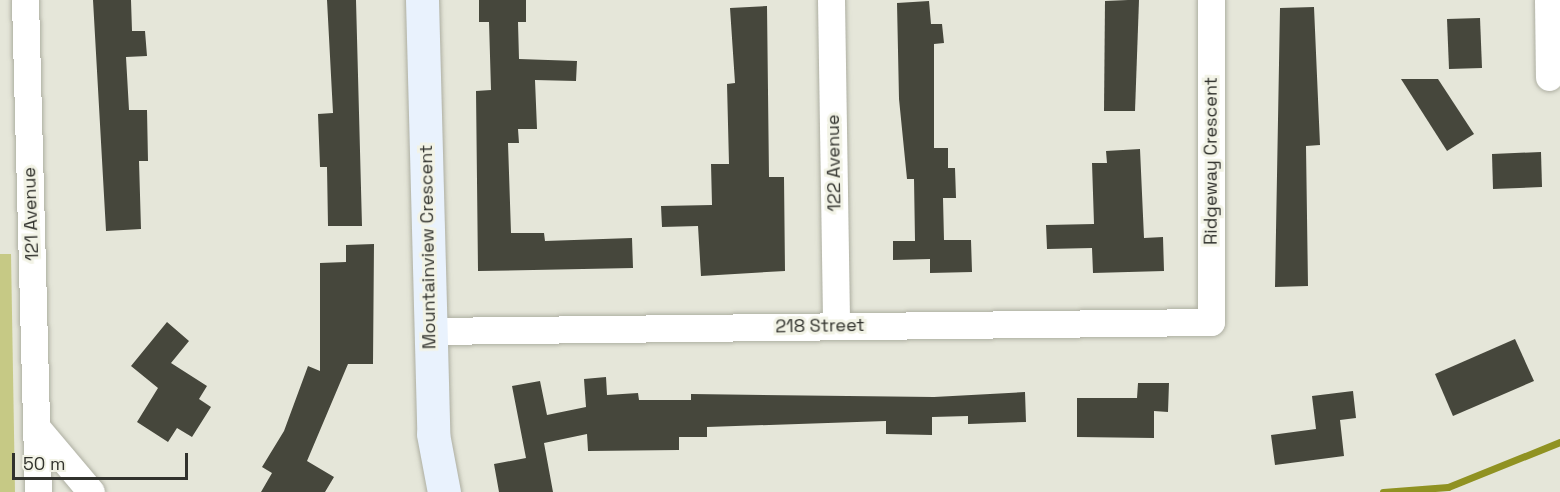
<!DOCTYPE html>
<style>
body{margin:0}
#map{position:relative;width:1560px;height:492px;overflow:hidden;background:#e5e6d9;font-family:"Space Grotesk",sans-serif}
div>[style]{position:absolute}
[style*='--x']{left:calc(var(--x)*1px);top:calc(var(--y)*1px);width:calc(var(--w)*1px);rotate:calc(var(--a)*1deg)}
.green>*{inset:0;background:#c6c985}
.stream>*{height:7px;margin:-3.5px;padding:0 3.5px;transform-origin:3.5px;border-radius:3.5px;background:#909222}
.building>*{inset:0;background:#46473c}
.roads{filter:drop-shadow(0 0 2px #adaea1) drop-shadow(0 0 2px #adaea1)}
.street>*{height:27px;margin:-13.5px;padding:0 13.5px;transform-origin:13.5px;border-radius:13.5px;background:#fff}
.secondary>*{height:33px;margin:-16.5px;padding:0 16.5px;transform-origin:16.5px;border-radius:16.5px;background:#e9f2fd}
span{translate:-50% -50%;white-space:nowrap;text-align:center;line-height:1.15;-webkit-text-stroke:6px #f2f3e6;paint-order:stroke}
.street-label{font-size:18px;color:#31322d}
.scale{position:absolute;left:12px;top:453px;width:176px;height:27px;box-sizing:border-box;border:3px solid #31322d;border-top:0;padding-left:8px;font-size:18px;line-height:21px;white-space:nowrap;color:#31322d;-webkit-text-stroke:4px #f2f3e6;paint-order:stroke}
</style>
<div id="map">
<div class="green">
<i style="clip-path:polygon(0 254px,11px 254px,15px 492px,0 492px)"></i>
</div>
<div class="stream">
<i style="--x:1383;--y:492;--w:65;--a:-4.4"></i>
<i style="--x:1448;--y:487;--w:121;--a:-21.9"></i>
</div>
<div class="building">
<i style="clip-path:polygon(93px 0,131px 0,132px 31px,145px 31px,147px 56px,126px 57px,129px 110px,147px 110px,148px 161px,139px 161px,141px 229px,106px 231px)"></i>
<i style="clip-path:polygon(327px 0,356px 0,362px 226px,328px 226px,327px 167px,320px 167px,318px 114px,333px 113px)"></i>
<i style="clip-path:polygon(479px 0,526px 0,526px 22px,518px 22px,519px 59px,577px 61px,576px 81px,535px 80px,537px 129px,518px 129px,519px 143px,508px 143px,511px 233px,544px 233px,545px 241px,632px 238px,633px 268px,478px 271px,476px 91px,491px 90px,489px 22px,479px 22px)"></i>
<i style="clip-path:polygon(1128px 0,1139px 0,1135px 111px,1104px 111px,1105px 1px)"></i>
<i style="clip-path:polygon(929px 1px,931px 24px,942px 24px,944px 43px,934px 44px,934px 148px,948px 148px,948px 168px,955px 168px,956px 198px,943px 198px,944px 240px,971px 240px,972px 272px,930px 273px,930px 259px,893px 260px,893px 241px,915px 241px,914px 179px,907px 179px,899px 99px,897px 3px)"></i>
<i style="clip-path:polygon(767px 6px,769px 177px,784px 177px,785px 271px,701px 276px,698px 226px,662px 227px,661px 206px,712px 205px,711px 164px,729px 164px,727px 84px,735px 83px,730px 8px)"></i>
<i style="clip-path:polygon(1314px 7px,1320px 145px,1306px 146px,1308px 286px,1275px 287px,1280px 8px)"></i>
<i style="clip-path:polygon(1480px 18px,1482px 68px,1449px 69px,1447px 19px)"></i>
<i style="clip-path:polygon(1401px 79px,1438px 79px,1474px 134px,1447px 151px)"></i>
<i style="clip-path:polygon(1140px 149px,1144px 238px,1163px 237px,1164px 271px,1093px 273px,1092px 248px,1047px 249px,1046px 225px,1094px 224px,1092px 163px,1107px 163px,1106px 151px)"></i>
<i style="clip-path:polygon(1541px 152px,1542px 187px,1493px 189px,1492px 154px)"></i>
<i style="clip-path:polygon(374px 244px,373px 364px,348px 364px,307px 461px,334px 477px,325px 492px,261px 492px,272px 473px,262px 467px,284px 431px,308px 366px,320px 371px,320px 263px,346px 262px,346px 245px)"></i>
<i style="clip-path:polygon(167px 322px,189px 341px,171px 363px,207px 386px,199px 399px,211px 407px,192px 437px,177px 428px,168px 442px,137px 422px,158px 388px,131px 366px)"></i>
<i style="clip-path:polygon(1515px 339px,1534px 381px,1453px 416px,1435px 374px)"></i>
<i style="clip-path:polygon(606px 377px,607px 395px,638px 393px,639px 400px,691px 400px,691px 394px,934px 397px,1025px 392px,1026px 422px,968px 424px,968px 416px,932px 417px,932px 435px,886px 434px,886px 421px,707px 427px,707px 437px,679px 437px,679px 450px,588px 451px,587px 434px,544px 443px,553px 492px,499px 492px,494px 464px,526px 458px,512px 386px,540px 381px,547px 415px,586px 407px,584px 379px)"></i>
<i style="clip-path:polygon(1138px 383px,1169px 383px,1168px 412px,1154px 411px,1154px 438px,1077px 437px,1077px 398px,1137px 398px)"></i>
<i style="clip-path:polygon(1353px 391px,1356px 418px,1340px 420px,1344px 456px,1275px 465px,1271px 435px,1316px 429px,1312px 396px)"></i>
</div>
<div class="roads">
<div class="street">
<i style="--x:25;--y:0;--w:492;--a:88.5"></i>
<i style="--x:831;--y:0;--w:325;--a:89.1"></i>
<i style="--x:1548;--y:0;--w:77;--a:89.3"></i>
<i style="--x:429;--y:331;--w:782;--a:-0.66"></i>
<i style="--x:1211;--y:322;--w:322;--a:-90"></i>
<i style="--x:38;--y:429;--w:82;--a:49.9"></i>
</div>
<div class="secondary">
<i style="--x:422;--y:0;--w:434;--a:88.5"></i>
<i style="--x:433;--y:434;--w:59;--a:79.3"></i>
</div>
</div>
<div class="street-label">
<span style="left:1211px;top:161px;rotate:-90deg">Ridgeway Crescent</span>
<span style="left:834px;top:163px;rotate:-91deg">122 Avenue</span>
<span style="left:31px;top:214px;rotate:-92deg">121 Avenue</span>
<span style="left:428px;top:247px;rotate:-91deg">Mountainview Crescent</span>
<span style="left:820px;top:326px;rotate:-1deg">218 Street</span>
</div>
<div class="scale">50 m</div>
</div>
